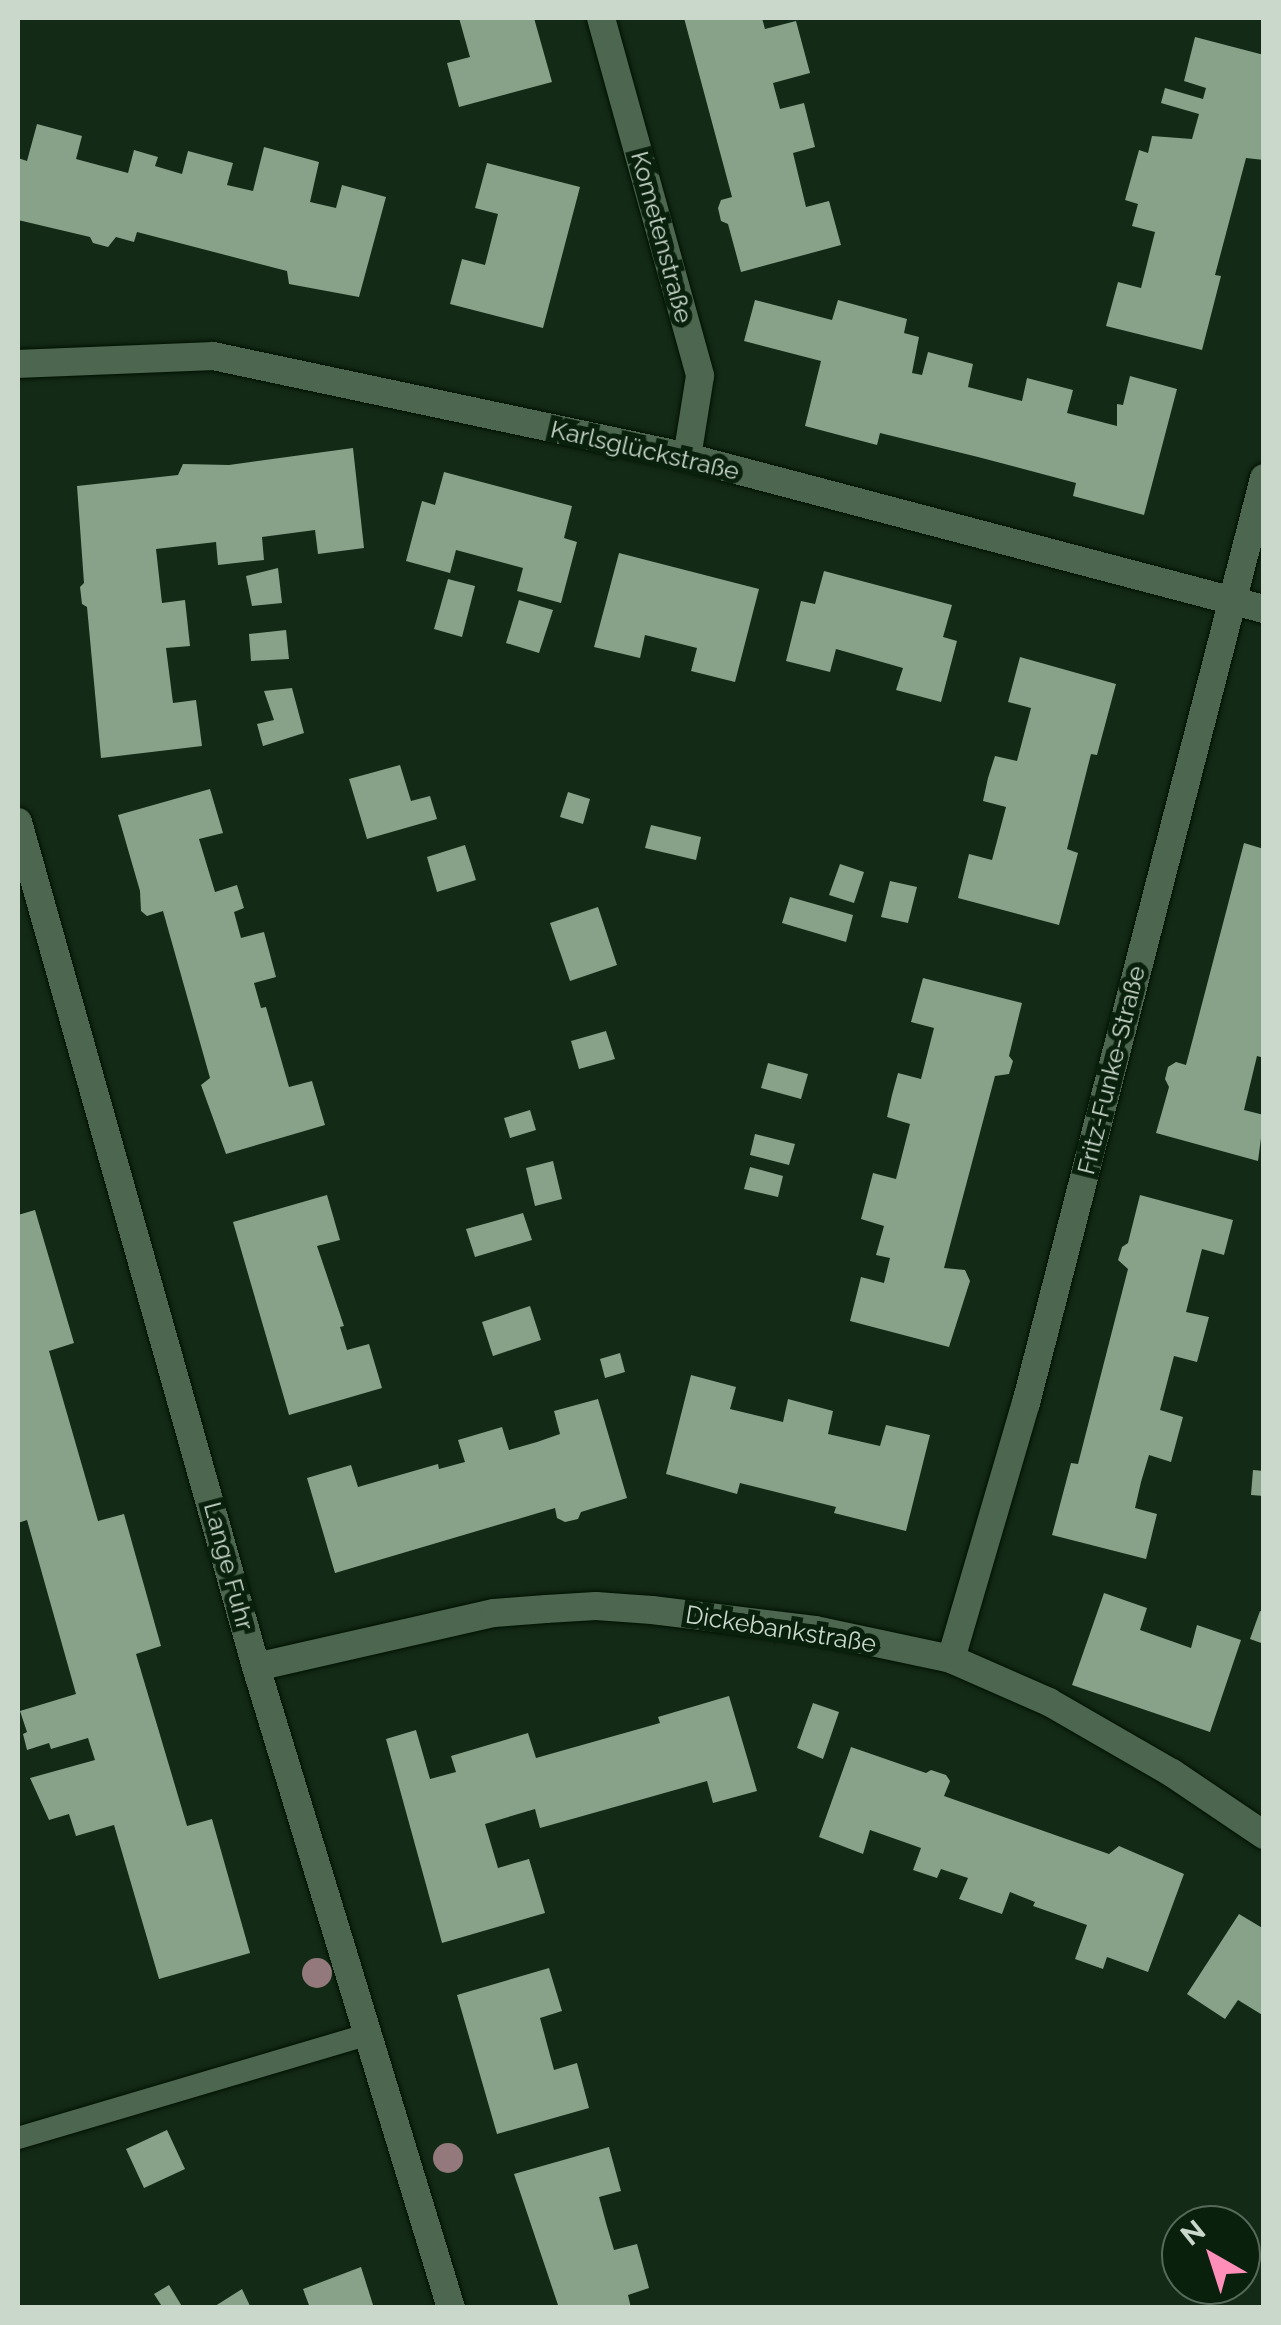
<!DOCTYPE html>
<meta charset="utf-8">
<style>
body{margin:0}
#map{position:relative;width:1281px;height:2325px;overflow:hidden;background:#132a16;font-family:Raleway,sans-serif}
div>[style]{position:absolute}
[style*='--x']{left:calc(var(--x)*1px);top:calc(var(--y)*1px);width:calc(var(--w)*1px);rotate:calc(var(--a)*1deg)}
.building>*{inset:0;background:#87a289}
.roads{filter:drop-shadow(0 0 2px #001202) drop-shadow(0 0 2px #001202)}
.service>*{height:22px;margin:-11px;padding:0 11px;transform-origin:11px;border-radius:11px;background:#4d664f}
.minor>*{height:28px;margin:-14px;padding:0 14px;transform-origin:14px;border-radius:14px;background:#4d664f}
.trees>*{width:30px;height:30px;margin:-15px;border-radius:50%;background:#93797c}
span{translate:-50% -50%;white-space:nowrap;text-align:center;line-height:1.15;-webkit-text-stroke:10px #09200d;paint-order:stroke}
.street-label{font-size:25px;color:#cad8cb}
.frame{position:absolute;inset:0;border:20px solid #cad8cb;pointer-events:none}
.north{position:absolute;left:1161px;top:2205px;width:100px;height:100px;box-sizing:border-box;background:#09200d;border:2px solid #566a59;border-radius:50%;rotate:321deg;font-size:28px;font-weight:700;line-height:40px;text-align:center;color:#cad8cb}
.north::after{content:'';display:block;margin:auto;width:35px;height:45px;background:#ff8eb9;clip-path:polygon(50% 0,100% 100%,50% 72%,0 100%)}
</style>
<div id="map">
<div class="building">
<i style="clip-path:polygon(459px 18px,534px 18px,552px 82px,459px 107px,447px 63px,470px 57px)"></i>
<i style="clip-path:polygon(684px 18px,762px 18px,765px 29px,796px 21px,810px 73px,773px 83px,780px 109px,804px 103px,815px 147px,793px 153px,806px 207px,829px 201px,841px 245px,741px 272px,728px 224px,721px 221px,718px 208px,721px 200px,732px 197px)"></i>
<i style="clip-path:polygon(1195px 37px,1264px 55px,1264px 160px,1246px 158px,1215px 275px,1221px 276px,1202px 350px,1106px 326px,1118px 282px,1141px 288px,1155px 232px,1132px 226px,1138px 204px,1125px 200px,1139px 150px,1148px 153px,1152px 136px,1192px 139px,1199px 114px,1161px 103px,1165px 88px,1203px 99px,1206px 88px,1184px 81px)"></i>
<i style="clip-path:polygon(37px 124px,82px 136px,76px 159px,128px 173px,134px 150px,158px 157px,155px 166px,182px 174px,188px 151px,233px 163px,227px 185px,253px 191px,264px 147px,319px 162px,310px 202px,336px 208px,342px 185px,386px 197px,359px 297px,289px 284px,287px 271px,137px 232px,134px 242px,116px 237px,108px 247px,93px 243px,90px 237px,18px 220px,18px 158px,27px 161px)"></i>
<i style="clip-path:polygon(487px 163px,580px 187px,543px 328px,450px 304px,462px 259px,485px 265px,498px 214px,475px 208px)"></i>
<i style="clip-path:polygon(755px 300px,832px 320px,838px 300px,907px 319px,904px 333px,919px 337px,912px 373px,922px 375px,928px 352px,973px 364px,968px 387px,1022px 401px,1027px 378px,1073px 390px,1067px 413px,1117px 426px,1117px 404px,1123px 405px,1130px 376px,1177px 389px,1144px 515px,1073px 496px,1076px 483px,978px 457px,880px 433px,877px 445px,805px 426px,821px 361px,744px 341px)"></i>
<i style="clip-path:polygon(353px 448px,364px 548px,318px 554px,315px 530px,262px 537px,264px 560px,218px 565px,216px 542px,156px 549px,162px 603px,185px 600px,190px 646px,166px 648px,173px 703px,196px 700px,202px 746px,101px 758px,87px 607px,82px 604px,80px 587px,84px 583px,77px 486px,178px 475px,183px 464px,229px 465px)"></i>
<i style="clip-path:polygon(444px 472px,572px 506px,564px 538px,577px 542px,561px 603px,517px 591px,523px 568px,456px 550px,450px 573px,406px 561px,422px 501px,435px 505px)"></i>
<i style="clip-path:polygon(619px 553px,759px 589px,735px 682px,691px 671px,697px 648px,645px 635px,640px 658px,594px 647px)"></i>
<i style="clip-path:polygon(278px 568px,282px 603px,252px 606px,246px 576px)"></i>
<i style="clip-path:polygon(824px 571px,952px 605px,943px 637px,957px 641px,941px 702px,896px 690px,903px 668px,836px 649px,830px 672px,786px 661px,801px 601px,815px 604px)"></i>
<i style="clip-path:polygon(448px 579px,475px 586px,462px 637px,434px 629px)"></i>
<i style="clip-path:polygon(519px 600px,553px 610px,539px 653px,506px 643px)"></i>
<i style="clip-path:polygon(286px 630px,289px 659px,251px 661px,249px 634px)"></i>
<i style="clip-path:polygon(1020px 657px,1116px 684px,1097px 755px,1091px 754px,1067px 849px,1078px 853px,1059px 925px,958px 898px,969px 854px,992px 860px,1006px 807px,983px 801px,988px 778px,995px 756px,1017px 761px,1031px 708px,1008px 702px)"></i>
<i style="clip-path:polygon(292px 688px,304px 733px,263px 746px,257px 724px,274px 720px,264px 691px)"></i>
<i style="clip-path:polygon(400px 765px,411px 801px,430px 796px,437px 819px,367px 839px,349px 779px)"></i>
<i style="clip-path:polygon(210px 789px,223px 833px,199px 839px,215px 892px,237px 885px,244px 908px,234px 912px,241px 938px,264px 932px,276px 977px,254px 983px,261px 1008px,266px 1007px,289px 1087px,312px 1081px,325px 1125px,226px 1154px,201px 1085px,210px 1078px,163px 911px,147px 916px,141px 911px,140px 891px,118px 815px)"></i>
<i style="clip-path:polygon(568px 792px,590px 799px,583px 824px,560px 817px)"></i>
<i style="clip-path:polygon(651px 825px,701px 837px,696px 860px,645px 848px)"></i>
<i style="clip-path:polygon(1244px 843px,1264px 849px,1264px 1058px,1257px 1056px,1244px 1110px,1264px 1115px,1258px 1161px,1156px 1133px,1169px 1087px,1165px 1079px,1168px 1067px,1176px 1062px,1186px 1065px)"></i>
<i style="clip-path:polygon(465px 845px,476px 880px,437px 892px,427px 857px)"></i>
<i style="clip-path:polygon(840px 864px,864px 872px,854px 903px,829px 895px)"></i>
<i style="clip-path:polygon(890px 881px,917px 887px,908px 923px,881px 917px)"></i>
<i style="clip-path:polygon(790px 897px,853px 915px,846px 942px,782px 923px)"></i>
<i style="clip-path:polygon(598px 907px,617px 965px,570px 981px,550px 923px)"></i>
<i style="clip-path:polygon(923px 978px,1022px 1003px,1009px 1056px,1013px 1061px,1009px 1074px,995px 1076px,944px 1268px,965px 1270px,970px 1281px,949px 1347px,850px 1321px,861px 1277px,884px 1283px,890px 1258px,876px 1255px,884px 1226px,861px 1219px,873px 1173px,896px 1179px,910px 1124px,887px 1117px,892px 1095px,898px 1073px,921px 1079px,934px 1028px,911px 1022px)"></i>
<i style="clip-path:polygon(606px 1031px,615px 1059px,579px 1069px,571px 1041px)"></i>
<i style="clip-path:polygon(768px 1063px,808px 1074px,801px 1099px,761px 1088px)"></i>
<i style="clip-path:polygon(530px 1110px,536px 1130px,510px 1138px,504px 1118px)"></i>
<i style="clip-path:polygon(755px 1134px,795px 1144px,789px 1165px,750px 1155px)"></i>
<i style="clip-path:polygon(553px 1161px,562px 1199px,535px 1206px,526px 1168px)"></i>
<i style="clip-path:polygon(750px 1167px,783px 1176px,778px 1197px,744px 1189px)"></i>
<i style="clip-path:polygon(327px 1195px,340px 1240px,317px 1246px,344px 1326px,340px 1327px,347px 1350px,369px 1344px,382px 1388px,289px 1415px,233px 1222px)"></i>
<i style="clip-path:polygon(1140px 1195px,1233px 1220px,1224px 1255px,1202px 1249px,1186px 1312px,1209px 1317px,1197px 1362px,1174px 1356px,1160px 1410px,1183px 1417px,1171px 1462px,1149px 1455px,1141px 1482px,1135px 1508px,1157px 1514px,1146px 1559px,1052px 1535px,1071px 1463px,1078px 1464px,1128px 1269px,1118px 1260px,1122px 1247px,1128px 1243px)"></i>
<i style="clip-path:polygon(35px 1210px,74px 1343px,49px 1351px,98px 1521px,124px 1514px,161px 1646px,136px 1654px,187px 1826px,212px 1819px,250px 1953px,159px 1979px,114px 1825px,76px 1836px,69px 1814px,49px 1820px,30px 1778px,95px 1760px,88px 1738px,51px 1749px,49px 1743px,27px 1750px,23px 1734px,27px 1732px,20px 1711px,76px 1694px,27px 1520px,18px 1523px,18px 1215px)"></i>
<i style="clip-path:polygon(523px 1213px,532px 1240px,475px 1257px,466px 1229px)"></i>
<i style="clip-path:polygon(530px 1306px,541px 1340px,493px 1356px,482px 1322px)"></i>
<i style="clip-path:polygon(620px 1353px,625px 1372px,605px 1378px,600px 1359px)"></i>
<i style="clip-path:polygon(691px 1375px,736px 1387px,730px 1409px,783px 1422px,788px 1399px,833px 1411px,828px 1434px,880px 1446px,886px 1425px,930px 1435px,906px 1531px,834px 1513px,836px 1507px,740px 1483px,737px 1494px,666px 1474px)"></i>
<i style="clip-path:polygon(598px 1399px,627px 1498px,581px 1512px,578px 1519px,565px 1522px,557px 1518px,555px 1508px,335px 1573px,307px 1478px,351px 1465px,358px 1487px,438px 1464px,439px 1469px,465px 1462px,458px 1440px,502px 1427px,509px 1450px,537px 1442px,560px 1434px,554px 1411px)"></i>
<i style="clip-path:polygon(1253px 1470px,1264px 1471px,1264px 1496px,1251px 1495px)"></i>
<i style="clip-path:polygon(1104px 1593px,1147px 1608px,1140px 1630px,1191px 1648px,1197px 1625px,1241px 1640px,1210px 1732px,1072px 1685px)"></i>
<i style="clip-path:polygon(1260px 1611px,1264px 1612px,1264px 1644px,1250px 1639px)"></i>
<i style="clip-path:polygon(729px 1696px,757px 1791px,713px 1803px,707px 1781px,540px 1828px,535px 1809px,485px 1824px,498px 1868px,529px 1859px,545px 1913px,442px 1943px,386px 1739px,416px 1730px,430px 1779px,456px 1772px,451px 1756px,528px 1733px,536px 1758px,660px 1723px,658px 1717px)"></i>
<i style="clip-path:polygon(813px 1703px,839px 1712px,823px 1759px,797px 1748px)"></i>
<i style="clip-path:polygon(851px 1747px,926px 1773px,931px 1770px,946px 1775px,950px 1781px,944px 1796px,1109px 1854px,1119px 1846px,1184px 1874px,1148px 1972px,1107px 1957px,1103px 1969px,1075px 1959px,1087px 1925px,1033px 1906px,1035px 1902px,1010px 1892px,1002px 1914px,959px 1899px,968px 1878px,941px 1869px,937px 1878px,913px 1870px,921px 1848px,870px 1830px,863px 1854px,819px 1837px)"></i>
<i style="clip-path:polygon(1239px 1914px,1264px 1929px,1264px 2016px,1238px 2000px,1225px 2019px,1187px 1994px)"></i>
<i style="clip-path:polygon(549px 1968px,562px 2011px,540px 2018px,554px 2070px,577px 2063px,589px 2108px,497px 2134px,457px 1995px)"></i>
<i style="clip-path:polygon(167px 2130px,185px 2169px,144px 2188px,126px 2149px)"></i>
<i style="clip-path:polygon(609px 2147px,621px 2191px,599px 2197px,606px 2223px,614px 2250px,637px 2244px,649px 2288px,628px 2295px,631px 2308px,559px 2308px,514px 2174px)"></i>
<i style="clip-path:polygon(361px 2267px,374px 2308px,310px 2308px,303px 2289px)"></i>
<i style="clip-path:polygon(169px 2285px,183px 2308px,163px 2308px,154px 2294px)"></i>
<i style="clip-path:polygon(242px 2289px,251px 2308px,212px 2308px)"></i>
</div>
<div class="roads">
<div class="service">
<i style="--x:18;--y:2138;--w:366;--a:-16.5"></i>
</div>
<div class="minor">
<i style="--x:601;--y:18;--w:371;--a:74.5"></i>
<i style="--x:700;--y:376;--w:82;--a:99.1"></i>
<i style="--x:18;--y:364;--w:195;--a:-2.3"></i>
<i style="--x:213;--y:356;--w:485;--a:12"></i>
<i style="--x:687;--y:457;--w:597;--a:14.76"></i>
<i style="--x:18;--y:822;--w:878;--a:74.27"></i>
<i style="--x:256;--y:1667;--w:670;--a:73.08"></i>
<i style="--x:951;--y:1659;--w:267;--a:-73.7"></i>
<i style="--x:1026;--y:1403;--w:955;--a:-75.57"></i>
<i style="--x:256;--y:1667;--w:244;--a:-12.8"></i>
<i style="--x:494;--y:1613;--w:52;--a:-4.4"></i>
<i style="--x:546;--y:1609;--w:50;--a:-3.4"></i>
<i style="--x:596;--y:1606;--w:56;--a:4.1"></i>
<i style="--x:652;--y:1610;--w:164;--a:7"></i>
<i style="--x:815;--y:1630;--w:139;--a:12"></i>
<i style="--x:951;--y:1659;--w:107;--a:23.7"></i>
<i style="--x:1049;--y:1702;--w:142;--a:30"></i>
<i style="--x:1172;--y:1773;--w:111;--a:34"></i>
</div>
</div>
<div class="trees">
<i style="left:317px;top:1973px"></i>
<i style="left:448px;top:2158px"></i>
</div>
<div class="street-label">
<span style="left:662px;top:237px;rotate:75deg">Kometenstraße</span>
<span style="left:645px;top:450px;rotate:13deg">Karlsglückstraße</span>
<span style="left:1111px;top:1070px;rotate:-76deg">Fritz-Funke-Straße</span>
<span style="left:229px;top:1566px;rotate:75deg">Lange Fuhr</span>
<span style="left:781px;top:1629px;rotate:9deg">Dickebankstraße</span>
</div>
<div class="frame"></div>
<div class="north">N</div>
</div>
